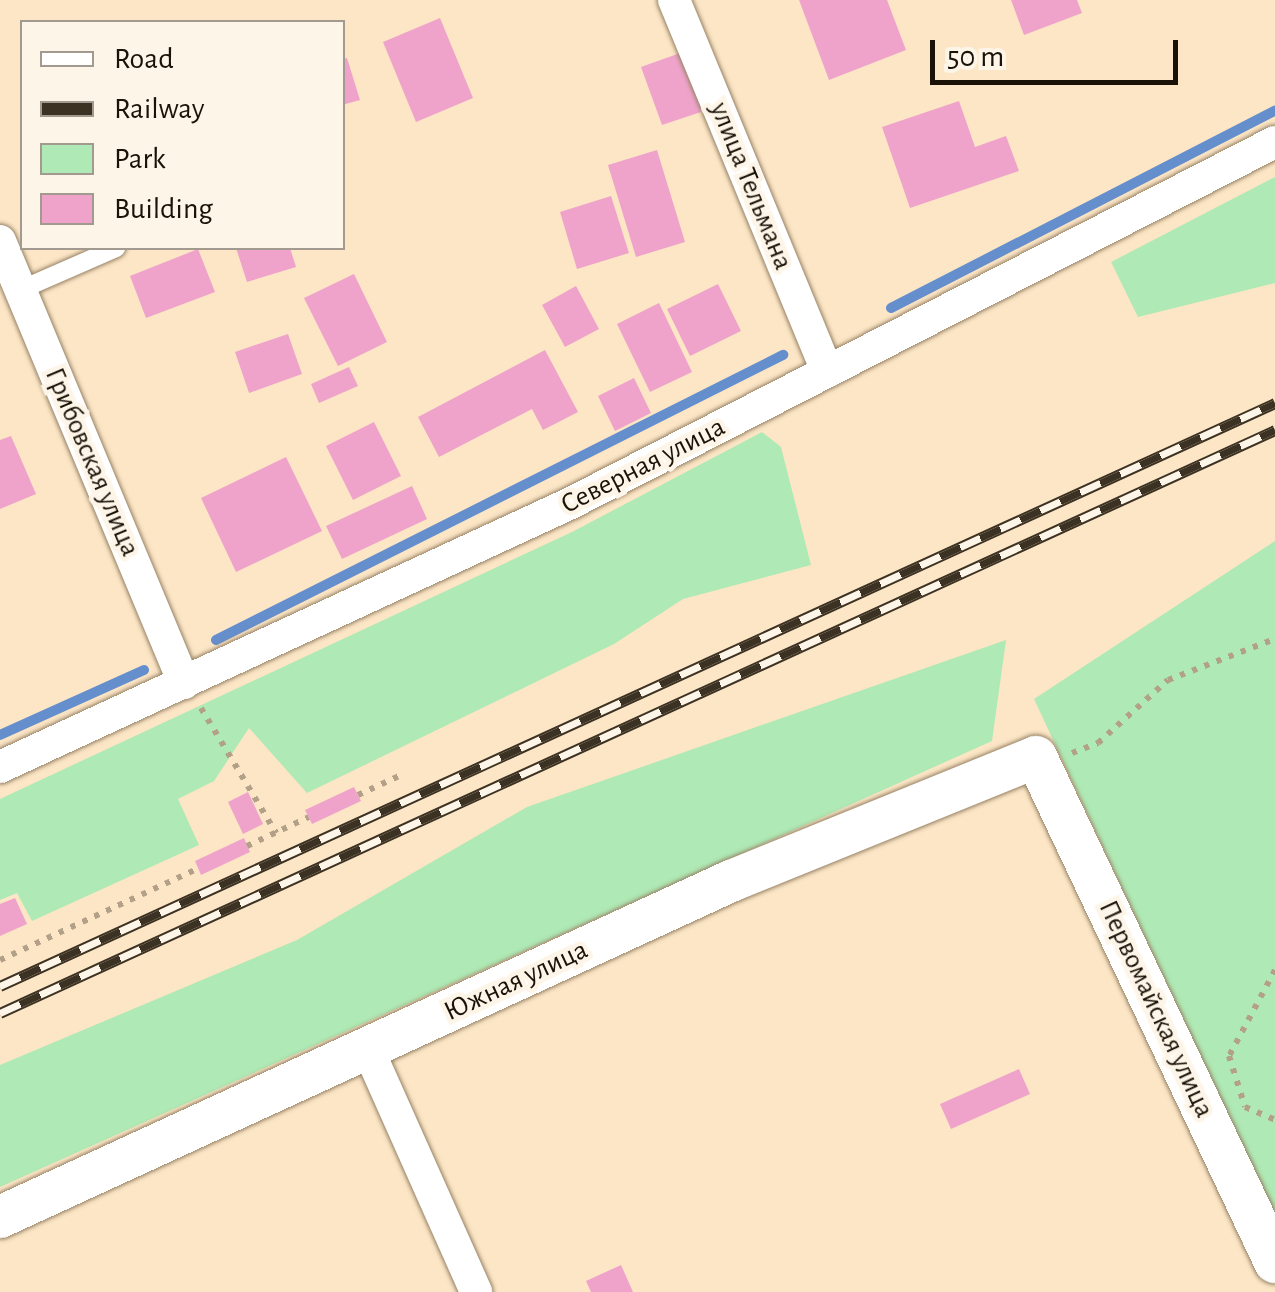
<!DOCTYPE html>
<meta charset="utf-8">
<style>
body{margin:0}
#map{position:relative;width:1275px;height:1292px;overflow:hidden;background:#fce6c6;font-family:"Alegreya Sans",sans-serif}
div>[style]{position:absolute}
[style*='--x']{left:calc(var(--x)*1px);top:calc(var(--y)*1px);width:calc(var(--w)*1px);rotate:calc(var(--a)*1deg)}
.green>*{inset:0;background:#afe9b5}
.stream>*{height:10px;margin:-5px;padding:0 5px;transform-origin:5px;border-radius:5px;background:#658ecc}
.building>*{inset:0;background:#efa3cb}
.path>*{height:6px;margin-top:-3px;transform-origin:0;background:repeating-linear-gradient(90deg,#b2a188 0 5px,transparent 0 13px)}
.roads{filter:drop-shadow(0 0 2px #968265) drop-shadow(0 0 2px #968265)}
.service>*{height:18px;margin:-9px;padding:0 9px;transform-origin:9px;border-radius:9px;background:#fff}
.minor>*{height:32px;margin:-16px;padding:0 16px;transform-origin:16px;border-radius:16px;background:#fff}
.tertiary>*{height:42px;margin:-21px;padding:0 21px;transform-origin:21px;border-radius:21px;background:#fff}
.rail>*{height:11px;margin-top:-5.5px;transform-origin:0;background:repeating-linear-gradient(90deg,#fef5e9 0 22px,#3c3223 0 44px);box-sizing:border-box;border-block:2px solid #3c3223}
span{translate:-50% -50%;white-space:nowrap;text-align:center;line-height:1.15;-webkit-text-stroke:9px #fef5e9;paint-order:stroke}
.street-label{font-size:28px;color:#1a1207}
.legend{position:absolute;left:20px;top:20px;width:325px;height:230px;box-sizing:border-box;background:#fef5e9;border:2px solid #a39a8f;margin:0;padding:12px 18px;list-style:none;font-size:30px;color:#1a1207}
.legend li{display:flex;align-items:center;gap:20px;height:50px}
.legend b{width:50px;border:2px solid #a39a8f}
.scale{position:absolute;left:930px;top:40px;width:248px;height:45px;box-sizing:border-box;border:5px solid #1a1207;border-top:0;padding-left:12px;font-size:30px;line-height:35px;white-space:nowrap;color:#1a1207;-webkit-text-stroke:8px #fef5e9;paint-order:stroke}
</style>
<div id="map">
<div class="green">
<i style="clip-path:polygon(1275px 177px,1275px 283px,1138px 317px,1111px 262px)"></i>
<i style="clip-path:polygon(762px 432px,781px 447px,811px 565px,683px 599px,614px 644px,307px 793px,249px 728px,214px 781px,178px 799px,199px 845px,32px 921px,17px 893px,0 900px,0 799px,572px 532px)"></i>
<i style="clip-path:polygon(1275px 541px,1275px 1216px,1034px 699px)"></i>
<i style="clip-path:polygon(1006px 640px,992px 741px,0 1187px,0 1065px,297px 940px,527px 807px)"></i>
</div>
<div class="stream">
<i style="--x:891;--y:308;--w:432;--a:-27.2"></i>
<i style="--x:216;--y:640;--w:635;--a:-26.69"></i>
<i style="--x:0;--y:735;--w:158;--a:-24.3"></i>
</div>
<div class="building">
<i style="clip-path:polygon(799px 0,887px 0,906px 50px,829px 80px)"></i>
<i style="clip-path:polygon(1011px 0,1077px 0,1082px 13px,1024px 35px)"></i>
<i style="clip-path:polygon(440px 18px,473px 98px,416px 122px,383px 42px)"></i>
<i style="clip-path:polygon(683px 52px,704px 111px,662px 125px,641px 67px)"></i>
<i style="clip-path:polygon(347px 58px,360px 100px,342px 105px,342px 59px)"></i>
<i style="clip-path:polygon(959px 101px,975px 147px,1006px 136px,1019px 171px,910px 208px,882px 127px)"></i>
<i style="clip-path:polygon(657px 150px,685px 242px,636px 257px,608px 165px)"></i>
<i style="clip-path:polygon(611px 196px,629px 253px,577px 269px,560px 212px)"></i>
<i style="clip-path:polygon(236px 248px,290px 248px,296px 267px,247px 282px)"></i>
<i style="clip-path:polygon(198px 249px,215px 292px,146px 318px,130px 276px)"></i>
<i style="clip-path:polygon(354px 274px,387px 342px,338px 366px,304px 298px)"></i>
<i style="clip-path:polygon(718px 284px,741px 331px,690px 356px,667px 309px)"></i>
<i style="clip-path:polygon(576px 286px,599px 329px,565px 347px,542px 305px)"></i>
<i style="clip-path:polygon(659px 303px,692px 372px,650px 392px,617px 324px)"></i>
<i style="clip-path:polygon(288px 334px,302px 374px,249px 393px,235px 352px)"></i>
<i style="clip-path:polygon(545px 350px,578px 412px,543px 430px,532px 409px,439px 457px,418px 417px)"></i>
<i style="clip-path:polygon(349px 367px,358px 386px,319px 403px,311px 384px)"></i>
<i style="clip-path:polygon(634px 378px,651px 413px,615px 431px,598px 396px)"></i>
<i style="clip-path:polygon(374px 422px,401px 476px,353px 500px,326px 446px)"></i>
<i style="clip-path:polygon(11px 436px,36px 494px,0 509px,0 440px)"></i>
<i style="clip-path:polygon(286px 457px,322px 531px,236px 572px,201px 498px)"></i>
<i style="clip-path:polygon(412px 486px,427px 519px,342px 559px,326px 526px)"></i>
<i style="clip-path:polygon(354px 787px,361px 801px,312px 824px,305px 810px)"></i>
<i style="clip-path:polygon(248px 792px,263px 824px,243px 834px,228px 802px)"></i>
<i style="clip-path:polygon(244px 838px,250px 852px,201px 875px,195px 861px)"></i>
<i style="clip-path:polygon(15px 898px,27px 924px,0 936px,0 904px)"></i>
<i style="clip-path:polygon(1019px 1069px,1030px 1094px,951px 1129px,940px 1104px)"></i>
<i style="clip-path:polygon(621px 1265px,633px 1292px,591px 1292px,586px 1281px)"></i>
</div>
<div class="path">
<i style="--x:201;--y:708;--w:146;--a:59"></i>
<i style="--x:1072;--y:753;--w:28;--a:-21"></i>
<i style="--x:1098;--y:743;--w:94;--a:-42"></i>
<i style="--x:1168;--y:680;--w:115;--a:-21"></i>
<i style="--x:358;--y:795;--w:47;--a:-24.9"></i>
<i style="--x:247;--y:846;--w:68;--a:-25.1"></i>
<i style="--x:0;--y:960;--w:219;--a:-24.8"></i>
<i style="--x:1275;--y:970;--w:98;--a:118.1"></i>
<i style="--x:1229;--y:1056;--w:53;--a:72.6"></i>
<i style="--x:1245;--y:1107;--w:33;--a:23"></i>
</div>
<div class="roads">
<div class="service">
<i style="--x:20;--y:290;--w:105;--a:-23.6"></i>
</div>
<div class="minor">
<i style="--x:674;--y:0;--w:402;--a:67.6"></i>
<i style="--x:0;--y:241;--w:479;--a:67.4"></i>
<i style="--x:0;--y:767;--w:629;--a:-24.81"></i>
<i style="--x:571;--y:503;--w:791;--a:-27.15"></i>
<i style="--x:368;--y:1049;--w:266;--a:66"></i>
</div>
<div class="tertiary">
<i style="--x:0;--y:1217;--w:805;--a:-24.69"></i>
<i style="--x:731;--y:881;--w:329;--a:-22.1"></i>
<i style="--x:1036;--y:757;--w:559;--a:64.67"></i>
</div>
</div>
<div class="rail">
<i style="--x:0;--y:986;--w:1402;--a:-24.57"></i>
<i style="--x:0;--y:1013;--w:1402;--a:-24.57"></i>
</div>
<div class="street-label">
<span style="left:751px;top:186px;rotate:68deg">улица Тельмана</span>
<span style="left:92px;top:462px;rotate:67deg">Грибовская улица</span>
<span style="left:643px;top:466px;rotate:-27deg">Северная улица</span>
<span style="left:516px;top:981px;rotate:-25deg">Южная улица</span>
<span style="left:1156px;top:1009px;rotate:65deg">Первомайская улица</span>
</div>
<ul class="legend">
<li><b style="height:12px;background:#fff"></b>Road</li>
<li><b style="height:12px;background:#3c3223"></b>Railway</li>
<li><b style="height:28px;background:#afe9b5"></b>Park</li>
<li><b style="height:28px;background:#efa3cb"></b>Building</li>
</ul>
<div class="scale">50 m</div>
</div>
